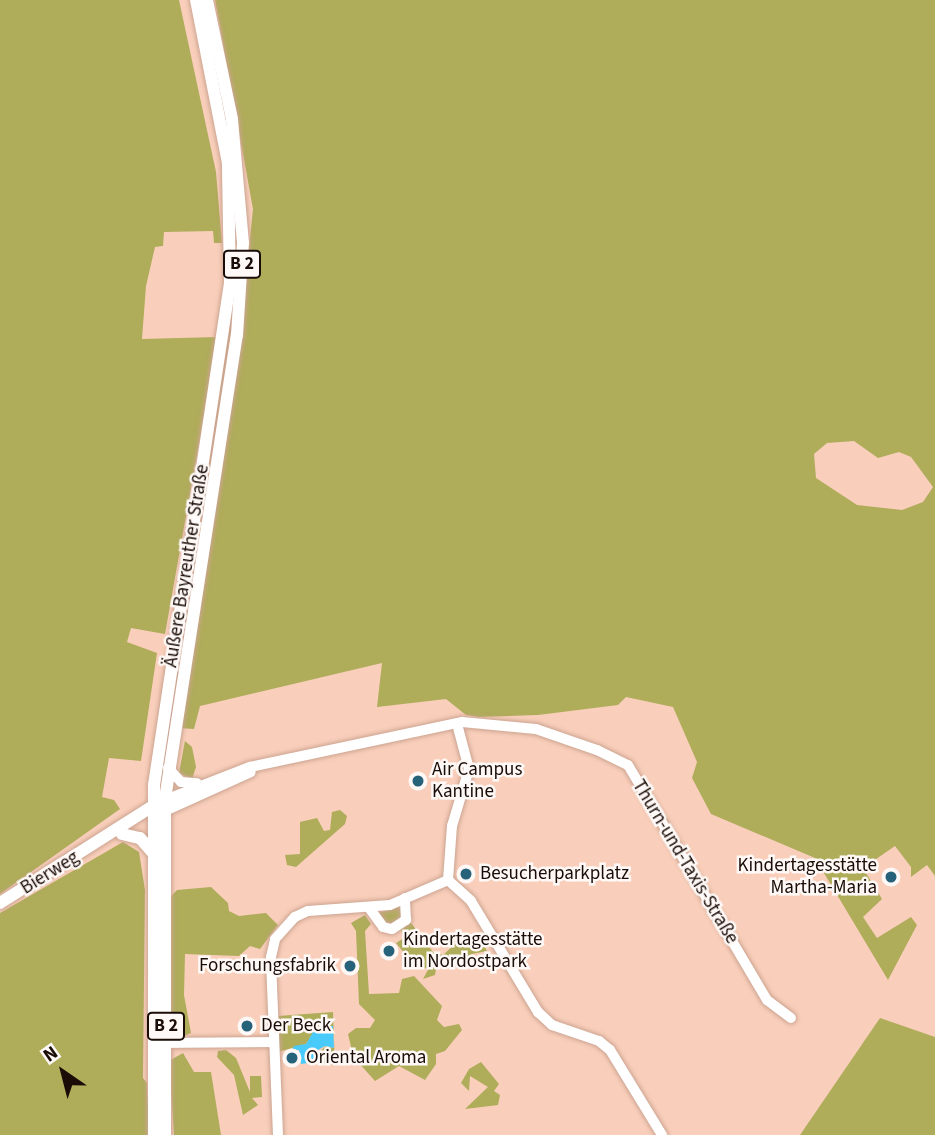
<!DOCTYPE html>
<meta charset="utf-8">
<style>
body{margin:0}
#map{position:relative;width:935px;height:1135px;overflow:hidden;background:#f9cfbb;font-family:"Source Sans 3",sans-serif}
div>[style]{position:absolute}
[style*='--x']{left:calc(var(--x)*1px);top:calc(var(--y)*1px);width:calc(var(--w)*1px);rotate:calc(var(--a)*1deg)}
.green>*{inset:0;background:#afac5a}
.water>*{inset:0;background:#48cafa}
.roads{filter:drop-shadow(0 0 2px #cca491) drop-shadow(0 0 2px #cca491)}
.minor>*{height:10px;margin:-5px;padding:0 5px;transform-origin:5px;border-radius:5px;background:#fff}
.major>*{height:12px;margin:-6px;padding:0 6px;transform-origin:6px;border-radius:6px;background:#fff}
.dots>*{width:19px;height:19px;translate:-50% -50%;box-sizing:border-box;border:4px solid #fef9f7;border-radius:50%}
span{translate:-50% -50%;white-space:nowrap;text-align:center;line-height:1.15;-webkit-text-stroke:5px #fef9f7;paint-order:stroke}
.shield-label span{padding:2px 5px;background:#fef9f7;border:2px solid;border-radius:5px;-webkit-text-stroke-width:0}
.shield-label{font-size:18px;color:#1a0c06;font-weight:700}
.street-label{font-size:19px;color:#1a0c06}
.poi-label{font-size:19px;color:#1a0c06}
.left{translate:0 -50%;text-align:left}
.right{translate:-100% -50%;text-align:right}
.north{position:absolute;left:28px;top:1037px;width:70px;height:70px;-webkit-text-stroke:5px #fef9f7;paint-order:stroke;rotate:325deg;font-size:19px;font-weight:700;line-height:28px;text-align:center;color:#1a0c06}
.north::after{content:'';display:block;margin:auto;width:24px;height:32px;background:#1a0c06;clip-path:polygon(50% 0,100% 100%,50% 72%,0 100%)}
</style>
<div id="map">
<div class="green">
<i style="clip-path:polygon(0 0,179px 0,216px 172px,222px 243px,214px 243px,213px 231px,164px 232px,163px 246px,155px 247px,146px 286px,142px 339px,218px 337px,165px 634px,131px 628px,127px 642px,157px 653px,141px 761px,109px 758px,102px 797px,114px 800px,120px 809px,0 894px)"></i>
<i style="clip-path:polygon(evenodd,215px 0,935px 0,935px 876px,927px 865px,911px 877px,911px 867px,895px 846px,863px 868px,882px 899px,863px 917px,877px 938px,911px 917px,917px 925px,888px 980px,815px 858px,711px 814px,692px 778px,697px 762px,673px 707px,626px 697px,618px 705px,538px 715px,479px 717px,466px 715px,446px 699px,377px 707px,382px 663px,200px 706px,194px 729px,178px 728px,240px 335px,253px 209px,215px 0,854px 441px,878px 458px,899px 452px,911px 457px,933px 487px,923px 502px,902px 510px,857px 505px,816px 478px,814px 454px,827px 443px,854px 441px)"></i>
<i style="clip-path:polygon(223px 93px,238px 220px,236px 301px,163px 783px,230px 323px)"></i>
<i style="clip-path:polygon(185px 741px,192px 747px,196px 767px,192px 779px,179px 773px)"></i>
<i style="clip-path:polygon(340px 810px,347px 816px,345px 824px,296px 867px,287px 865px,285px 855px,300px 854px,300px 822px,317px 818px,324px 831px,330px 830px,332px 812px)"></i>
<i style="clip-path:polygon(123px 842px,139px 852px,145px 890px,143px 1078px,147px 1083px,149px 1135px,0 1135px,0 913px)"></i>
<i style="clip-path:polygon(211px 887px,228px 903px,229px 911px,239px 916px,266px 913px,278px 925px,260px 949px,250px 946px,239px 956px,185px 954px,184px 995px,191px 1033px,180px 1038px,170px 1026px,171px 896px,177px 890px)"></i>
<i style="clip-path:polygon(399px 907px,433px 952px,443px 955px,455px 944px,482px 942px,487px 951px,472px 954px,459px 966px,448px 961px,437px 963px,435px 975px,423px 979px,429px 968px,417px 969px,396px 943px,404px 938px,401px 930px,389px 927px,374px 914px)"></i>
<i style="clip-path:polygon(365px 915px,371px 924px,365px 931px,369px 994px,399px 993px,402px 979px,414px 976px,442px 1006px,437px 1020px,444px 1027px,459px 1024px,462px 1030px,445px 1051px,436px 1054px,436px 1064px,425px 1080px,399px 1066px,375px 1081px,358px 1062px,360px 1053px,352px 1051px,348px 1034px,356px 1028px,370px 1028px,375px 1020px,359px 1004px,356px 931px,351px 923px)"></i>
<i style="clip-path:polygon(333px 1012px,335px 1065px,321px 1065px,314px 1057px,326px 1046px,334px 1048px,333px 1026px,318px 1026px,306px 1044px,278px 1052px,278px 1016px)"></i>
<i style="clip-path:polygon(880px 1018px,935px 1037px,935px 1135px,800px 1135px)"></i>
<i style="clip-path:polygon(226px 1050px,236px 1058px,250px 1092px,250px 1076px,261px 1076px,262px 1097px,252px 1098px,258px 1105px,243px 1115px,234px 1075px,217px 1057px,218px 1051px)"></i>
<i style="clip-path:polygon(183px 1053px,194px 1072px,211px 1072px,221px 1135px,174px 1135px,169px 1061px)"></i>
<i style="clip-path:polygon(481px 1062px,499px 1084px,494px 1091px,500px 1095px,498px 1105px,465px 1109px,488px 1087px,470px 1076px,469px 1091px,461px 1083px,469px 1069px)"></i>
</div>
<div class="water">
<i style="clip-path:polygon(327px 1026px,333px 1026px,334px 1048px,325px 1046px,318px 1050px,315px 1062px,301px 1064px,299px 1050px,292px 1050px,294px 1046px,306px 1044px,315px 1029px,327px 1032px)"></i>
</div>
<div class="roads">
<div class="minor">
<i style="--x:168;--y:768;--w:19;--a:47"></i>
<i style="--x:181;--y:782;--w:16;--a:4"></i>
<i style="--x:160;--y:802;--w:97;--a:-21.3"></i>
<i style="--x:250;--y:767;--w:217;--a:-12"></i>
<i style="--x:462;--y:722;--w:74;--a:5.4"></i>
<i style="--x:536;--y:729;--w:65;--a:19"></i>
<i style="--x:597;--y:750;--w:34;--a:26"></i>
<i style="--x:628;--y:765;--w:273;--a:59.4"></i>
<i style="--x:767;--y:1000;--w:30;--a:37"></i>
<i style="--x:165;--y:811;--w:94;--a:-24.4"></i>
<i style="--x:448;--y:880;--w:54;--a:-85.8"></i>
<i style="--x:452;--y:826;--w:59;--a:-73.4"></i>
<i style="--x:469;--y:769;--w:47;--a:-104.9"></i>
<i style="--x:370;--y:909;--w:22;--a:54"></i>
<i style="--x:383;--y:927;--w:9;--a:13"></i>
<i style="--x:392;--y:929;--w:17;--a:-33"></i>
<i style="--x:406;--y:920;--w:22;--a:-93"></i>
<i style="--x:159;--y:1043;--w:115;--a:-0.5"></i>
<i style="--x:278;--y:1135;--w:178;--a:-92.3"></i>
<i style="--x:271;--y:957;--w:18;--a:-77"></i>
<i style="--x:275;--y:939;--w:30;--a:-48"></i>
<i style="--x:295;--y:917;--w:14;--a:-25"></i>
<i style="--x:308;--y:911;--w:82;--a:-4.2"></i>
<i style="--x:390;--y:905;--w:63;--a:-23.3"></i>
<i style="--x:448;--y:880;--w:31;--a:42"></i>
<i style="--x:471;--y:901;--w:130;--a:58.9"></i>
<i style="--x:538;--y:1012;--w:19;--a:43"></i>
<i style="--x:552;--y:1025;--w:50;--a:18.8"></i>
<i style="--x:599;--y:1041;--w:14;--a:39"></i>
<i style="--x:610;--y:1050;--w:100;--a:58.5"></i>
</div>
<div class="major">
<i style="--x:122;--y:834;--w:18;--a:13"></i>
<i style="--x:140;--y:838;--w:18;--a:49"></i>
<i style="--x:0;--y:903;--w:181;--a:-32.4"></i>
<i style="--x:154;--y:1135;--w:350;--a:-90"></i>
<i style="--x:154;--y:785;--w:508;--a:-81.39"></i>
<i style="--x:230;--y:283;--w:120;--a:-91"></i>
<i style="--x:228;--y:163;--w:166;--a:-101.1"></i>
<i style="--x:165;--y:1135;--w:336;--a:-90"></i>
<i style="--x:165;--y:799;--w:470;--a:-81.2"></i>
<i style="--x:237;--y:335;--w:92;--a:-86.3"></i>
<i style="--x:243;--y:243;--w:124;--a:-95.1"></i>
<i style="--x:232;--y:119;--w:122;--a:-101.9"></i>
</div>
</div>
<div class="dots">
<i style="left:418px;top:781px;background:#26637a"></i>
<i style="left:466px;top:874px;background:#26637a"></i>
<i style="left:891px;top:877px;background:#26637a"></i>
<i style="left:389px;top:951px;background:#26637a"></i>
<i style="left:350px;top:966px;background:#26637a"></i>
<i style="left:247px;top:1026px;background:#26637a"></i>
<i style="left:292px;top:1058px;background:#26637a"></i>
</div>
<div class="shield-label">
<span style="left:242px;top:264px">B 2</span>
<span style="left:166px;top:1026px">B 2</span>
</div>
<div class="street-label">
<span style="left:187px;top:566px;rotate:-81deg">Äußere Bayreuther Straße</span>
<span style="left:685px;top:862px;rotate:59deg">Thurn-und-Taxis-Straße</span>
<span style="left:50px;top:873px;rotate:-32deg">Bierweg</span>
</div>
<div class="poi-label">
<span class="left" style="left:432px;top:781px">Air Campus<br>Kantine</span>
<span class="right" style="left:877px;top:877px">Kindertagesstätte<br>Martha-Maria</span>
<span class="left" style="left:480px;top:874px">Besucherparkplatz</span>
<span class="left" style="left:403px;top:951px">Kindertagesstätte<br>im Nordostpark</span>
<span class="right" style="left:336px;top:966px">Forschungsfabrik</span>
<span class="left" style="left:261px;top:1026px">Der Beck</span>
<span class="left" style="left:306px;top:1058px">Oriental Aroma</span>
</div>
<div class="north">N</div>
</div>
